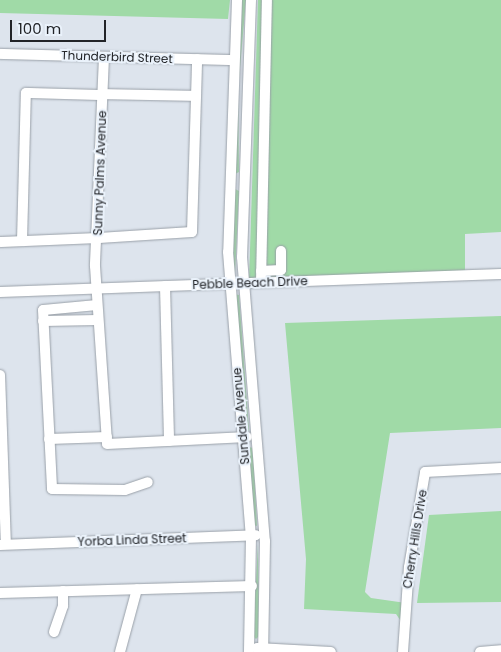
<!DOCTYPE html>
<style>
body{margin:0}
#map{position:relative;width:501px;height:652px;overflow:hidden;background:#dde4ed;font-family:Poppins,sans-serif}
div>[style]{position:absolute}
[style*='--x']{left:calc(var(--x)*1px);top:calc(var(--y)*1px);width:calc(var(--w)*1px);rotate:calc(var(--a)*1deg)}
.green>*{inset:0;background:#a0daa7}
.roads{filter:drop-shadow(0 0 1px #99a0a8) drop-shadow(0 0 1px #99a0a8)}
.minor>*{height:10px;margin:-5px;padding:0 5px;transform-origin:5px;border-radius:5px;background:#fff}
span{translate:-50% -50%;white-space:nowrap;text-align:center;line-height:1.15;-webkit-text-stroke:4px #eaf2fb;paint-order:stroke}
.street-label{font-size:12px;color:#222428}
.scale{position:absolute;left:10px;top:20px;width:96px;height:22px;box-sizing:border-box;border:2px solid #222428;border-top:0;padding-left:6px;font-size:15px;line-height:18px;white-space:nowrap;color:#222428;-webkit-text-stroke:4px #eaf2fb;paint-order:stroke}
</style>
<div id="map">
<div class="green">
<i style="clip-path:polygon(0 0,230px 0,228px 19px,0 13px)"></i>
<i style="clip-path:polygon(239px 0,246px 0,239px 79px)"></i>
<i style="clip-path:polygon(258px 0,501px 0,501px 232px,465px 234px,465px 272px,249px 281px)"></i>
<i style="clip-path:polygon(238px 94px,239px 172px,235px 174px)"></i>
<i style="clip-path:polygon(235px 189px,239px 191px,235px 274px,232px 239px)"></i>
<i style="clip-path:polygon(234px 294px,239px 295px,249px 431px,247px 431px)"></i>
<i style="clip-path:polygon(501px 316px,501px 428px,390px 433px,365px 592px,371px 598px,406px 603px,405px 627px,396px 614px,304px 609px,306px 559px,285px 323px)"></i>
<i style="clip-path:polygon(249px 447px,253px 448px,257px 526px,254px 525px)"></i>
<i style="clip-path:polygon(501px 511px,501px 602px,417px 603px,429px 515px)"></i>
<i style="clip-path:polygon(258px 544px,259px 636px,256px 639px,253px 636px)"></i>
</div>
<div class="roads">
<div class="minor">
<i style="--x:237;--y:0;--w:252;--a:92"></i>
<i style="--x:228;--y:252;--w:285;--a:85.4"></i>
<i style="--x:251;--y:536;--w:116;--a:91"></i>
<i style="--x:251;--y:0;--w:257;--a:92"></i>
<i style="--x:242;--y:257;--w:285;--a:85.4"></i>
<i style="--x:265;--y:541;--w:111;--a:91"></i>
<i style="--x:0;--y:54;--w:233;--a:1.5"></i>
<i style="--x:104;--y:57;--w:209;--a:92.5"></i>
<i style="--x:95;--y:266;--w:178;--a:86.1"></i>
<i style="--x:107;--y:444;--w:140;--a:-2.9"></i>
<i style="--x:103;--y:94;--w:93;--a:1.2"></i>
<i style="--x:99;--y:238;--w:93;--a:-3.7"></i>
<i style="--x:192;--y:232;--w:173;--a:-88.3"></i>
<i style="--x:22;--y:241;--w:148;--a:-88.5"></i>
<i style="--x:26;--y:93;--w:77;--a:1.5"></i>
<i style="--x:0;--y:242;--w:99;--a:-2.3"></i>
<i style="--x:261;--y:271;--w:20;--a:-3"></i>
<i style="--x:281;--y:270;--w:19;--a:-90"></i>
<i style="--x:261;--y:282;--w:282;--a:-88.8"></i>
<i style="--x:165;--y:286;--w:155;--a:88.5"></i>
<i style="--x:0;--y:292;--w:501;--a:-2.06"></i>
<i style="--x:97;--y:305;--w:54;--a:174.7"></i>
<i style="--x:43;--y:310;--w:179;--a:87.1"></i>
<i style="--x:52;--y:489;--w:73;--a:0.8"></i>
<i style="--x:125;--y:490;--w:24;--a:-19"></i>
<i style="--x:43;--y:321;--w:55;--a:-1"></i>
<i style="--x:0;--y:375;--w:169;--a:88"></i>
<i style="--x:49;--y:439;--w:58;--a:-2"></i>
<i style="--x:0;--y:545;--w:256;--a:-2.2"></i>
<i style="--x:0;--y:593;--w:252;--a:-1.6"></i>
<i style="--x:54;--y:632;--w:28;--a:-71"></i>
<i style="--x:63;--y:606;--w:15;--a:-90"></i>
<i style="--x:257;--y:648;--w:74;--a:3.1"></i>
<i style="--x:120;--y:652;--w:65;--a:-74.9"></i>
<i style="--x:403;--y:652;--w:85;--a:-86"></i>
<i style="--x:409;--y:567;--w:96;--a:-80.4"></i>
<i style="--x:425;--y:472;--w:76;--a:-3"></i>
<i style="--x:480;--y:652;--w:21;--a:-5"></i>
</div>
</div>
<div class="street-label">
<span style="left:117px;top:57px;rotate:2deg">Thunderbird Street</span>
<span style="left:100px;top:173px;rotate:-88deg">Sunny Palms Avenue</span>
<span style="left:250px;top:283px;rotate:-2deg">Pebble Beach Drive</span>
<span style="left:241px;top:416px;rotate:-95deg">Sundale Avenue</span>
<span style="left:415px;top:539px;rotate:-81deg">Cherry Hills Drive</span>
<span style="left:132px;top:540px;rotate:-2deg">Yorba Linda Street</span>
</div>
<div class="scale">100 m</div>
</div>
